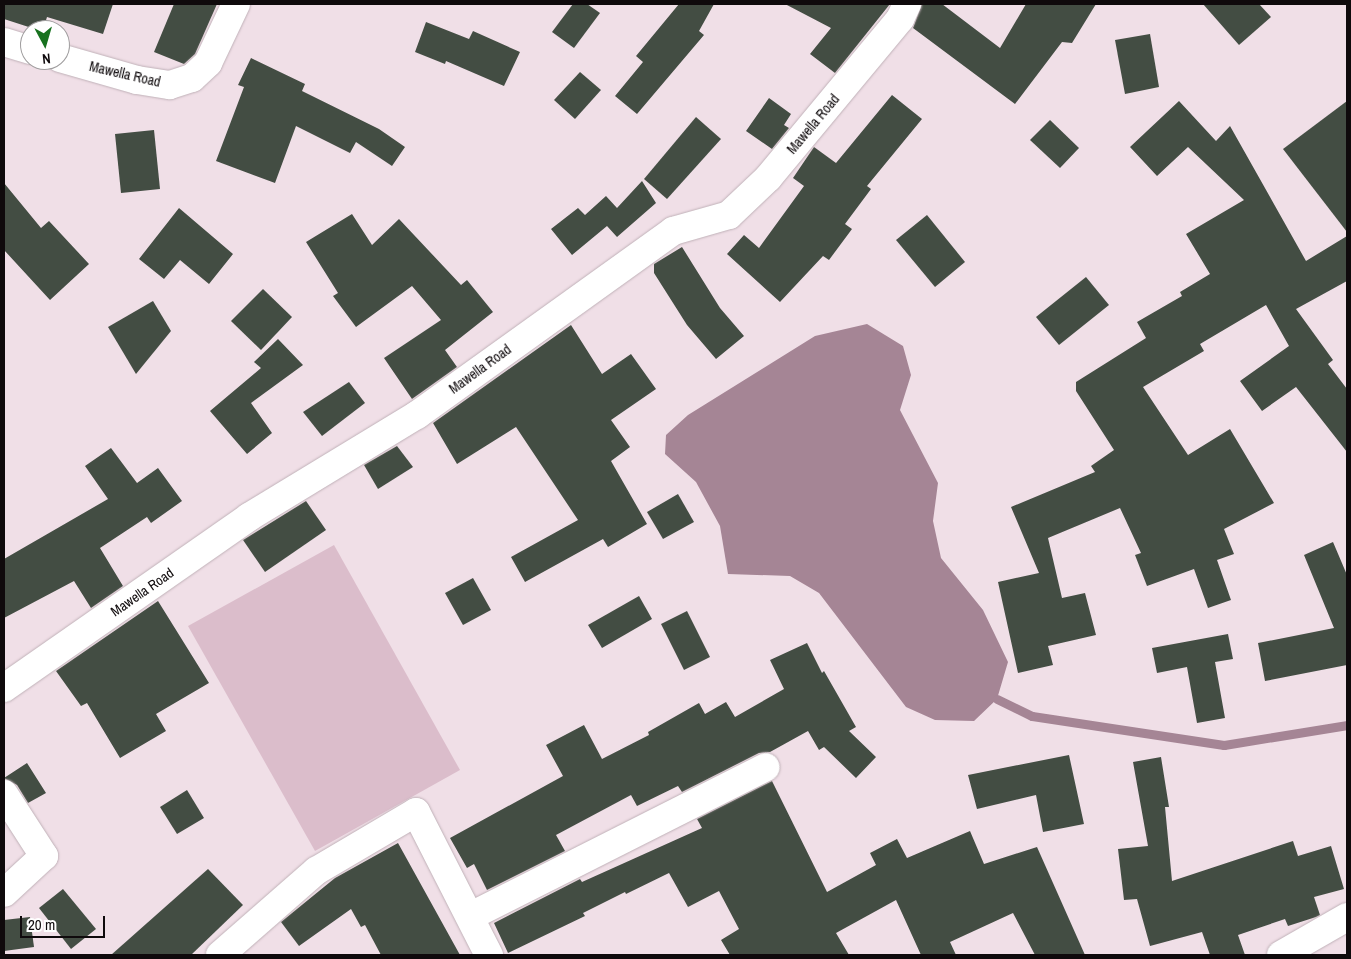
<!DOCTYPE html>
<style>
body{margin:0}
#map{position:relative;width:1351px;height:959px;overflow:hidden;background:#f0dfe7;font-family:"Archivo Narrow",sans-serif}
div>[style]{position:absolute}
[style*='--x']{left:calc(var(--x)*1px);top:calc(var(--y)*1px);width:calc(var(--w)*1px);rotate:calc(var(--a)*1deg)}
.green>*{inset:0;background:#dbbdcb}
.water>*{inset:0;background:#a58595}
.stream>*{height:9px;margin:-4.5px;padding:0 4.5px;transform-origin:4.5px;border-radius:4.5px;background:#a58595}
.building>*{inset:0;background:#434d43}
.roads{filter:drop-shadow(0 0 1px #c0b1b8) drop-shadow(0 0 1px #c0b1b8)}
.minor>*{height:28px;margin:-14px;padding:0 14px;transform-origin:14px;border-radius:14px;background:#fff}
span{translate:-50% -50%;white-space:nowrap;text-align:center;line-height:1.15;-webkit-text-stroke:5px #fff;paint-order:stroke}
.street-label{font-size:14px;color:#0f0a0c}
.frame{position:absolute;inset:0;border:5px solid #0f0a0c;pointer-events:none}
.north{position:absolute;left:20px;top:20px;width:50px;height:50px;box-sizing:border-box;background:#fff;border:1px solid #9f9d9e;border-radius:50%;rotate:174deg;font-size:14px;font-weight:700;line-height:20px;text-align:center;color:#0f0a0c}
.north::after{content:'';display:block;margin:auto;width:18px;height:22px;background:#18721f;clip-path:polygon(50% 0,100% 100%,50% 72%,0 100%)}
.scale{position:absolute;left:20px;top:916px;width:85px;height:22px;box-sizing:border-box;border:2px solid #0f0a0c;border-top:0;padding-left:6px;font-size:15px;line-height:18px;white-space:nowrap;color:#0f0a0c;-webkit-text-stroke:4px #fff;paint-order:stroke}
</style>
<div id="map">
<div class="green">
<i style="clip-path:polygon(334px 545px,460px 770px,315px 851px,188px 626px)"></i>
</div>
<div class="water">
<i style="clip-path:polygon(867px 324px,903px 346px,911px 375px,900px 410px,938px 483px,933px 521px,941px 558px,983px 610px,1008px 662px,997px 699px,974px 721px,935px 720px,906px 707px,819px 593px,790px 576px,728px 574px,720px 526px,696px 482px,665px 454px,666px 435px,688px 415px,815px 336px)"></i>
</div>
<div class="stream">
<i style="--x:997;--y:699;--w:39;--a:26"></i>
<i style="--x:1032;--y:716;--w:194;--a:8.6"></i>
<i style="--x:1224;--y:745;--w:125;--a:-9.2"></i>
</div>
<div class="building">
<i style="clip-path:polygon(4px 4px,113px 4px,103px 34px,47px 17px,43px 30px,38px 30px,4px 19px)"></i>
<i style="clip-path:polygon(174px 4px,217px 4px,195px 54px,184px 64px,154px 52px)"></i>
<i style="clip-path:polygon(573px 4px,587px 4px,600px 13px,574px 48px,552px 32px)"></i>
<i style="clip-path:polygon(679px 4px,714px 4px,699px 31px,704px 35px,637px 114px,615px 96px,643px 62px,636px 56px)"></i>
<i style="clip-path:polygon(785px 4px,890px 4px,835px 73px,810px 54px,831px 28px)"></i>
<i style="clip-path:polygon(922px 4px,942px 4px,1000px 48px,1026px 4px,1096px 4px,1072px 43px,1062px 42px,1015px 104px,913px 28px)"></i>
<i style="clip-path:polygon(1203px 4px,1259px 4px,1271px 17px,1239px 45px)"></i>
<i style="clip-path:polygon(426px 22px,469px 39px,473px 31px,520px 52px,504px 86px,446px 61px,445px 64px,415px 52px)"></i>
<i style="clip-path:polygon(1150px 34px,1159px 87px,1125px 94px,1115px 40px)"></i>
<i style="clip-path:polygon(251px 58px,305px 84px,302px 91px,379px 129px,405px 147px,392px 166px,356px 142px,350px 153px,296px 126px,275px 183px,216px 161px,244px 87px,238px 85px)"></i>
<i style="clip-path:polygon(580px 72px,601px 90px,575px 119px,554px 100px)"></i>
<i style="clip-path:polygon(892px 95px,922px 119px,867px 186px,871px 189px,845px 224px,852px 229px,829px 260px,823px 256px,780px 302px,727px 254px,744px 235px,759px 248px,804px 186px,793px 178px,814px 147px,836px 163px)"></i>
<i style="clip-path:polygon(769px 98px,791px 114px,784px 125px,789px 128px,772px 149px,746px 131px)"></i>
<i style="clip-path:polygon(1179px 101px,1216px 141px,1230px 126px,1306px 261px,1347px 236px,1347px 281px,1296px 309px,1333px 360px,1328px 364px,1347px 389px,1347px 452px,1296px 387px,1262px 411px,1240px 381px,1289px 346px,1266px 305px,1200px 344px,1204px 351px,1143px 387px,1188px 455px,1230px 429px,1274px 503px,1224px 529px,1234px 554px,1217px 560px,1231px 600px,1208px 608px,1194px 569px,1147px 586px,1135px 555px,1141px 553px,1120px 508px,1048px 538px,1062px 598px,1085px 593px,1096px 635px,1048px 646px,1053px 665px,1018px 673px,998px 582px,1039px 573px,1011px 507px,1095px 472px,1091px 466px,1114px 450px,1076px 391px,1076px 382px,1146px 338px,1137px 322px,1182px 296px,1180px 292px,1210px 274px,1186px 234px,1244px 200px,1188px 147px,1157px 176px,1130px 147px)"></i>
<i style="clip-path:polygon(1347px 101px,1347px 232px,1283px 149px)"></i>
<i style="clip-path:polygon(696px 117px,721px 139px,667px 199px,644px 179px)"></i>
<i style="clip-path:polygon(1050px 120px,1079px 148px,1060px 168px,1030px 140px)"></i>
<i style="clip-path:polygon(154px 130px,160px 189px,121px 193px,115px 134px)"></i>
<i style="clip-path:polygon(642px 181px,656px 203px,617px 237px,607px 226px,572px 255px,551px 229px,578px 208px,585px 215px,606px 196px,617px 208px)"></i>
<i style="clip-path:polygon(4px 183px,41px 228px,49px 221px,89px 264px,50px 300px,4px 250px)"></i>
<i style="clip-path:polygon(179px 208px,233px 254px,209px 284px,180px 260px,164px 279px,139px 259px)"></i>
<i style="clip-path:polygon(352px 214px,372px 245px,399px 219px,461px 285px,467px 280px,493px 312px,445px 350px,457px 367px,412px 399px,384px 358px,441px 320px,412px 286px,356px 327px,333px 296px,338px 293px,306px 242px)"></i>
<i style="clip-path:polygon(927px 215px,965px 262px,935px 287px,896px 240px)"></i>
<i style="clip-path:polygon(682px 247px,720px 308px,744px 336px,716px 359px,687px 325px,654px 273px,654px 264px)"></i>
<i style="clip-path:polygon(1086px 277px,1109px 305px,1059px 345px,1036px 317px)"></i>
<i style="clip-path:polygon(263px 289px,292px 317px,261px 350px,231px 321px)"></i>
<i style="clip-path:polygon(153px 301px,171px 331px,136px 374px,108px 327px)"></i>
<i style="clip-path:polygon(571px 325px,602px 374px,631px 354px,656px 389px,611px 420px,630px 447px,611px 461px,647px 524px,608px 547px,603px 539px,525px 582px,511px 557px,578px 520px,516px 427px,457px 464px,433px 423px)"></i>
<i style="clip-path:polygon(278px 339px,303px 365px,251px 403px,272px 433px,247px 454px,210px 411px,261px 368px,254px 362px)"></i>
<i style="clip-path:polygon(349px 382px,365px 403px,322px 436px,303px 412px)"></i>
<i style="clip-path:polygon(397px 446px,413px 467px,378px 489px,364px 465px)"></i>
<i style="clip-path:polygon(111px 448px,137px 483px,158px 468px,182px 501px,151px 523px,147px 517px,100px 548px,123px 586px,91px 608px,74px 581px,4px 618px,4px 559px,108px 499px,85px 466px)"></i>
<i style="clip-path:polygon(678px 494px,694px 522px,663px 539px,647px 512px)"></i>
<i style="clip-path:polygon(306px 501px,326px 530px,265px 572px,243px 540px)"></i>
<i style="clip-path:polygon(1333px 542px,1347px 575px,1347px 665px,1265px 681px,1258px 643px,1334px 628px,1304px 555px)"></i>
<i style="clip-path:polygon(473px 578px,491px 610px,463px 625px,445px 593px)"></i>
<i style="clip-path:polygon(639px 596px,652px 619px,602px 648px,588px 625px)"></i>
<i style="clip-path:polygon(158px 601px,209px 683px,156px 714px,166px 731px,120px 758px,87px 703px,81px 706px,56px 671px)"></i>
<i style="clip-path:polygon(687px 611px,710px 657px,684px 670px,661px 624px)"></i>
<i style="clip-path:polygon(1228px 634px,1233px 659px,1215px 662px,1225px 718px,1197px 723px,1187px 667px,1157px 673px,1152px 648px)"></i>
<i style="clip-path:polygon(807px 643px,822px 673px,824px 671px,856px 727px,849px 731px,876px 757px,856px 778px,824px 747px,819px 750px,808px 731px,770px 752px,759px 753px,682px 792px,678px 786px,637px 806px,631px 795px,556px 835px,565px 851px,487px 890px,474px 864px,467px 868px,450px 838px,563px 776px,546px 745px,584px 725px,602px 759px,649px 735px,648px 732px,699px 703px,705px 714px,726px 702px,735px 717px,784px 689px,770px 660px)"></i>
<i style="clip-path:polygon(1069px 755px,1084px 824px,1043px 832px,1036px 795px,977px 809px,968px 775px)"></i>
<i style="clip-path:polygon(1161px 757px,1169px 807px,1165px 807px,1172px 881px,1293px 841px,1298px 856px,1331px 846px,1344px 889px,1314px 897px,1320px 915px,1316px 917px,1288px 926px,1285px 919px,1238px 935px,1245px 955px,1210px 955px,1202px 932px,1150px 946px,1137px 899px,1124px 900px,1118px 849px,1148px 846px,1133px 762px)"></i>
<i style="clip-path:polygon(27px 763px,46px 793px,28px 803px,17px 785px,4px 778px)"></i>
<i style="clip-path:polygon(772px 781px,827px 892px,876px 865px,870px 853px,897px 839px,907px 858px,970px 831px,984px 864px,1037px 847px,1085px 955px,1035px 955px,1013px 913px,950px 942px,956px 955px,921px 955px,896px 900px,836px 933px,849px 955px,730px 955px,721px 940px,739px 929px,719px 891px,688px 907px,669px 873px,626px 894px,625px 892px,583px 913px,585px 916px,508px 953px,494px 923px,580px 879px,582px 882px,702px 828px,697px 819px)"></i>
<i style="clip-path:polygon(187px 790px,204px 818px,177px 834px,160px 807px)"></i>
<i style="clip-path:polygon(398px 843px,460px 955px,381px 955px,365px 925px,361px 927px,351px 909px,299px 946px,281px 922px,335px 878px)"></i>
<i style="clip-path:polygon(208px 869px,243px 905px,191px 955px,111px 955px)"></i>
<i style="clip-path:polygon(63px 889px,96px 929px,71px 949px,39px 908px)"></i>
<i style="clip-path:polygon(30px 917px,34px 947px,4px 951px,4px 920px)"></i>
</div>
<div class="roads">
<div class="minor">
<i style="--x:4;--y:42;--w:27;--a:17"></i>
<i style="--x:60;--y:58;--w:80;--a:15.9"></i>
<i style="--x:137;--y:80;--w:33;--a:9"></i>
<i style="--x:170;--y:85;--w:23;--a:-18"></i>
<i style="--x:192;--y:78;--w:22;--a:-43"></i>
<i style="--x:208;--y:63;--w:65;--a:-64.6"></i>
<i style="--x:4;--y:688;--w:299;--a:-34.9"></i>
<i style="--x:249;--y:517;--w:197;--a:-31.3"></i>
<i style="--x:417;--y:415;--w:315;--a:-35.7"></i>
<i style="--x:673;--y:231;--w:58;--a:-15.9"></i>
<i style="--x:729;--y:215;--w:54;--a:-43.5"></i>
<i style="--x:768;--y:178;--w:207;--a:-50.3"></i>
<i style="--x:900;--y:19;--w:17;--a:-65"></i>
<i style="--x:4;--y:794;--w:74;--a:57.2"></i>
<i style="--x:44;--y:856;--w:54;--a:137.2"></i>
<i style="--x:471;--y:916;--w:330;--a:-26.8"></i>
<i style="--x:220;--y:955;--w:128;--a:-41.2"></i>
<i style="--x:316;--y:871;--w:116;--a:-30.5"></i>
<i style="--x:416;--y:812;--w:161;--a:63"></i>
<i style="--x:1281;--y:955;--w:76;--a:-29.9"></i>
</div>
</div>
<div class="street-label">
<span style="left:125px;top:74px;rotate:13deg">Mawella Road</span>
<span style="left:813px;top:124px;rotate:-50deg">Mawella Road</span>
<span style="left:480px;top:369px;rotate:-36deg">Mawella Road</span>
<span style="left:142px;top:592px;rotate:-35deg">Mawella Road</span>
</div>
<div class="frame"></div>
<div class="north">N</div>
<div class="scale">20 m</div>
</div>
